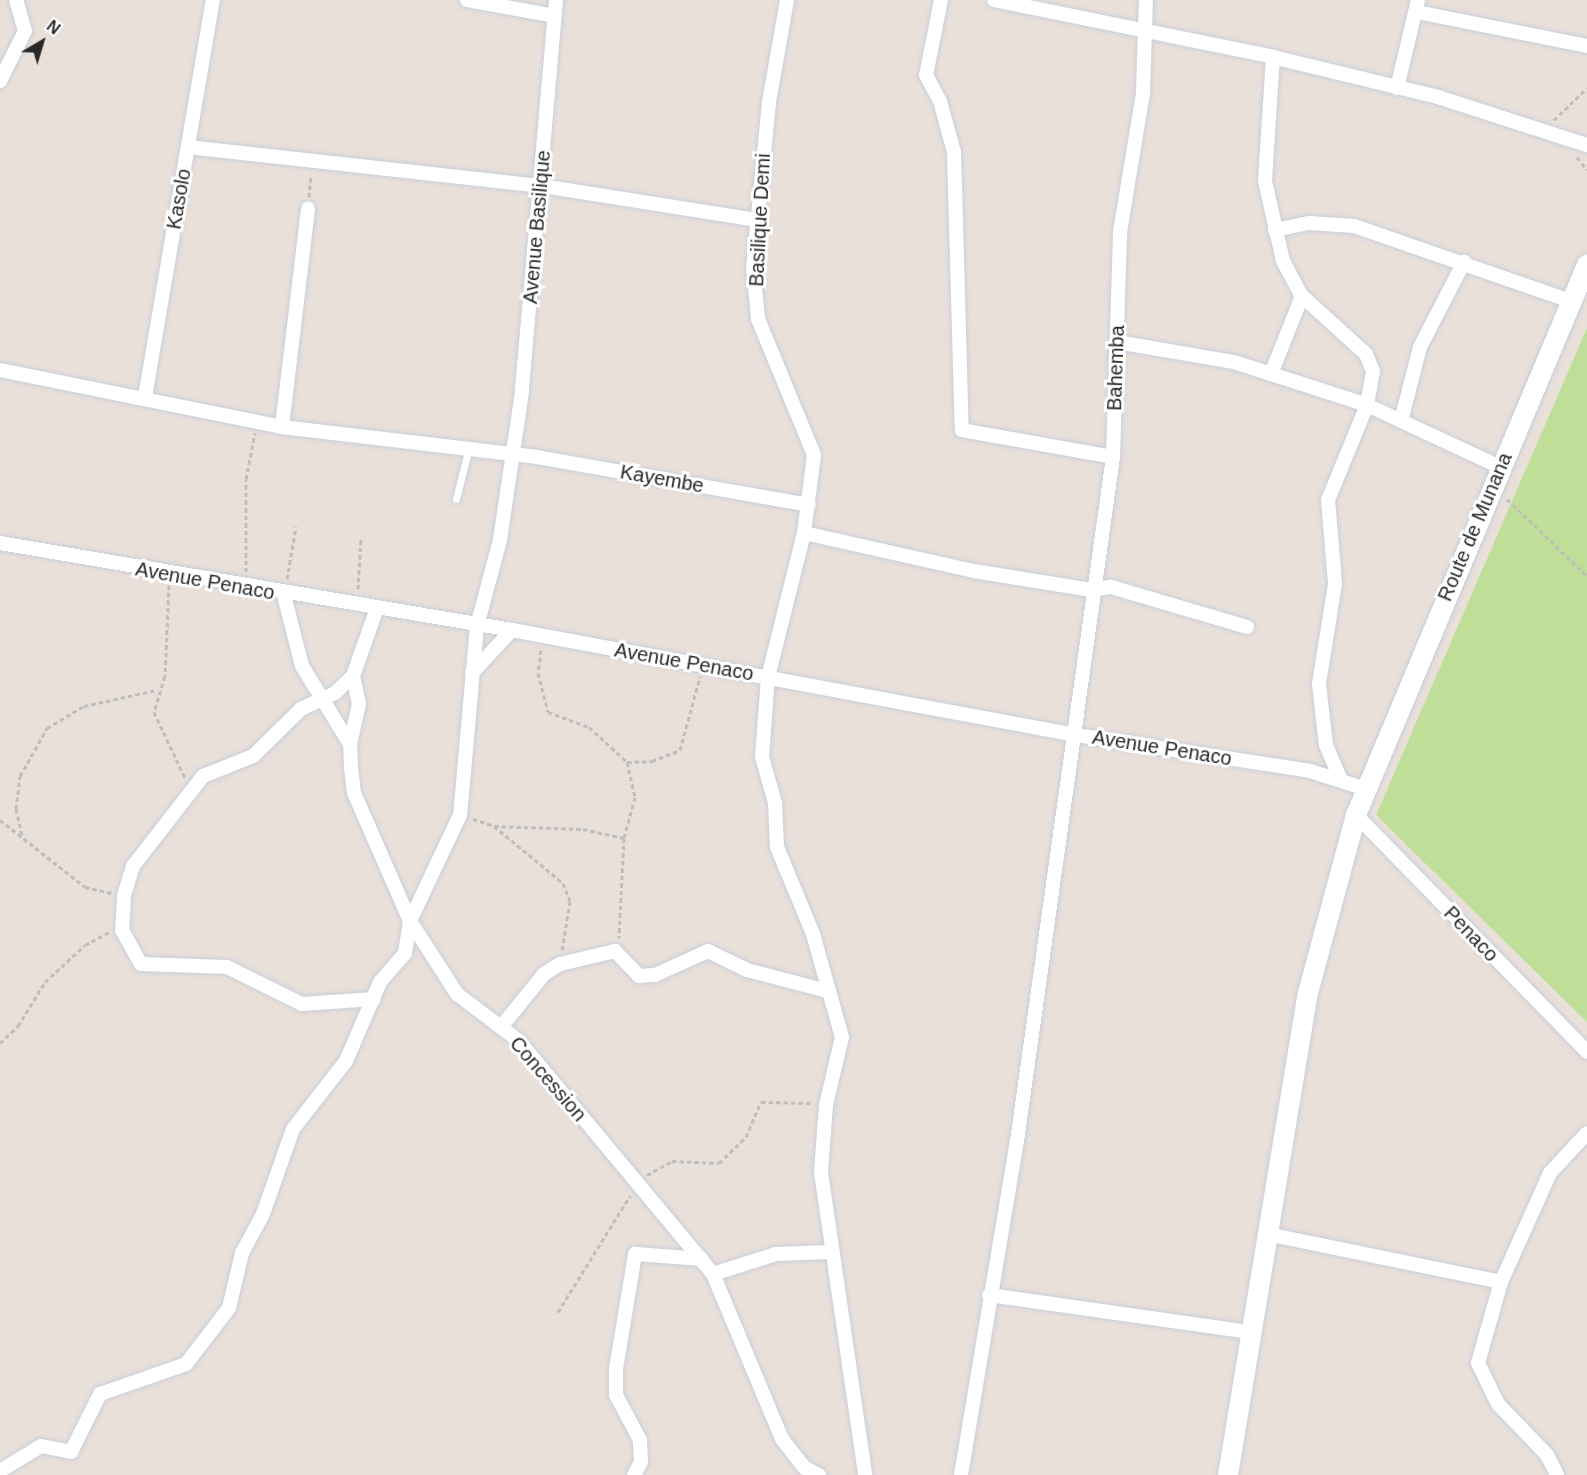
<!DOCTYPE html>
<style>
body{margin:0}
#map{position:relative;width:1587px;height:1475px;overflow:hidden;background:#eae0da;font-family:Helvetica,sans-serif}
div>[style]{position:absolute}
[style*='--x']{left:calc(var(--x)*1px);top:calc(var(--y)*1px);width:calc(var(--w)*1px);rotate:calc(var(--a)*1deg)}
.green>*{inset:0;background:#bfde98}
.path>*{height:3px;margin-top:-1.5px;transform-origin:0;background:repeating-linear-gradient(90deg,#bebebe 0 4.5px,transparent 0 7.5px)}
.roads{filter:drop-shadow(0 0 2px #c8cfd9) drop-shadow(0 0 2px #c8cfd9)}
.lane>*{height:7px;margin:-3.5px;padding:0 3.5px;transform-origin:3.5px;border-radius:3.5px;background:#fff}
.street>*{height:14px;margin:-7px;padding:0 7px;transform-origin:7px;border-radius:7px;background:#fff}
.secondary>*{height:20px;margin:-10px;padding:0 10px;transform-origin:10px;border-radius:10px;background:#fff}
span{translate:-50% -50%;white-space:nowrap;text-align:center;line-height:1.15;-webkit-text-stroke:6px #fff;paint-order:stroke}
.street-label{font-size:20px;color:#282828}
.north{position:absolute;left:12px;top:12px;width:60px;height:60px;-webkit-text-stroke:4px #fff;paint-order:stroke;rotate:38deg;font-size:16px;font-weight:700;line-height:24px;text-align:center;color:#282828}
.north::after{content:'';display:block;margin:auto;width:21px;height:27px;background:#282828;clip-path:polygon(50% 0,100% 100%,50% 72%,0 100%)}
</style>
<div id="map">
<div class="green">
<i style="clip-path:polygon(1587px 328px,1587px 1022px,1376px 815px)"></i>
</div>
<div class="path">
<i style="--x:1554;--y:120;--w:46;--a:-44.1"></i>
<i style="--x:1577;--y:157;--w:16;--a:52"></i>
<i style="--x:309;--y:197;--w:23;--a:-85"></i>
<i style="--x:1507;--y:499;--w:111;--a:43.9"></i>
<i style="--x:246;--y:572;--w:93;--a:-90"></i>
<i style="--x:246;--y:479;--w:47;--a:-78.9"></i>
<i style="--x:287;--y:579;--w:53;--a:-80.2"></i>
<i style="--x:169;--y:585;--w:91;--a:92.5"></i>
<i style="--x:165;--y:676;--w:38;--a:107"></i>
<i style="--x:154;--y:712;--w:73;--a:64.8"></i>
<i style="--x:358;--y:589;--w:52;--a:-86.7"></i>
<i style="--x:541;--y:650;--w:23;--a:97"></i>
<i style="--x:538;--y:673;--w:40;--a:75.6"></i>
<i style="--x:548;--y:712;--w:44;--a:20.1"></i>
<i style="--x:589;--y:727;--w:52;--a:42.6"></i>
<i style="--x:627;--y:762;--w:36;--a:77"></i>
<i style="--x:635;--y:797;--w:42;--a:105"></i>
<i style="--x:627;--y:762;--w:25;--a:-2"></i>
<i style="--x:652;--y:761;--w:30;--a:-21"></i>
<i style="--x:680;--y:750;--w:76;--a:-74.7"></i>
<i style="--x:473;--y:819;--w:22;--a:18"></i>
<i style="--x:494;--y:826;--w:89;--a:39.6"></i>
<i style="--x:563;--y:883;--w:19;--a:69"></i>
<i style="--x:570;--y:901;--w:51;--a:99.1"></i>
<i style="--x:0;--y:820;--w:108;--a:38.2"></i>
<i style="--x:85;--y:887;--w:28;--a:13"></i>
<i style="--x:494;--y:826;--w:89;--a:1.9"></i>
<i style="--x:583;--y:829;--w:42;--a:12.4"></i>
<i style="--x:624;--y:838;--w:100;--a:92.9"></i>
<i style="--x:22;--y:835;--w:27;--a:-103"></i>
<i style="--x:16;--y:809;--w:33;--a:-83"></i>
<i style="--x:20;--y:776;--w:55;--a:-60.6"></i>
<i style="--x:47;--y:728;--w:43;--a:-30.7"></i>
<i style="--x:84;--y:706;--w:75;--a:-12.4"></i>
<i style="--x:0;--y:1043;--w:25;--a:-43"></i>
<i style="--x:18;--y:1026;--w:52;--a:-58.5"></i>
<i style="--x:45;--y:982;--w:54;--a:-42.8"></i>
<i style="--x:85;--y:945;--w:27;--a:-28"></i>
<i style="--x:647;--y:1175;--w:29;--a:-29"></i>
<i style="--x:672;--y:1161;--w:47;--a:2.4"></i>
<i style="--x:719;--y:1163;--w:37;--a:-44"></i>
<i style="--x:746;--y:1137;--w:38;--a:-67"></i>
<i style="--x:761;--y:1102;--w:51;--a:1.1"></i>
<i style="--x:558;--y:1312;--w:137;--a:-58.2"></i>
</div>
<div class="roads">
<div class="lane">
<i style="--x:456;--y:499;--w:49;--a:-76"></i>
</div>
<div class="street">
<i style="--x:467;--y:0;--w:89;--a:10.3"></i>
<i style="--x:556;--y:0;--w:393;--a:95"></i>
<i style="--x:522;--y:392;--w:150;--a:98.5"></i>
<i style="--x:500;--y:540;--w:89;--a:105"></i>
<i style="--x:477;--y:626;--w:190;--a:95.1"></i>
<i style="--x:460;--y:815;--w:117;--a:115.3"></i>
<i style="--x:410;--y:921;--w:87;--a:57.2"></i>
<i style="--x:457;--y:994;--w:78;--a:37.2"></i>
<i style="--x:519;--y:1041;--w:303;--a:50.2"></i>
<i style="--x:713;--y:1274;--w:66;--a:-17.6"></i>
<i style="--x:776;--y:1254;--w:53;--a:-2.2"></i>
<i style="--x:787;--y:0;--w:104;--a:100"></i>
<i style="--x:769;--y:102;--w:166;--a:95.5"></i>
<i style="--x:753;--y:267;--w:52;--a:84.5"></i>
<i style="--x:758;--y:319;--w:147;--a:67.6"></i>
<i style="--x:814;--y:455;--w:79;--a:97.3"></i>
<i style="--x:804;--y:533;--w:148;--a:104"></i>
<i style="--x:768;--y:677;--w:80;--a:94.3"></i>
<i style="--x:762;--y:757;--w:48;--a:74.2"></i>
<i style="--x:775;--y:803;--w:44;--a:87.4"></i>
<i style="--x:777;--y:847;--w:94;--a:67.5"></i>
<i style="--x:813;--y:934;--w:107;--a:74.3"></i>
<i style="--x:842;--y:1037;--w:70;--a:103.2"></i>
<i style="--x:826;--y:1105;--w:67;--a:94.3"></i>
<i style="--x:821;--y:1172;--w:306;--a:81.7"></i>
<i style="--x:941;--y:0;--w:76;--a:101.3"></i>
<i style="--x:926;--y:75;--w:30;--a:62"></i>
<i style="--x:940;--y:101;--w:53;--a:74.6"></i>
<i style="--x:954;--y:152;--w:278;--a:88.4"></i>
<i style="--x:962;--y:430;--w:153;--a:10.1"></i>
<i style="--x:994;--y:0;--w:285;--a:11.5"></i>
<i style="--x:1273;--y:57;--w:170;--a:13.6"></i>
<i style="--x:1438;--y:97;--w:157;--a:17.9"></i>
<i style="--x:1417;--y:12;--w:173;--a:11.3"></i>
<i style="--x:1273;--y:57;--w:124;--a:93.7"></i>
<i style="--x:1265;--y:181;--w:82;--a:77.3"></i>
<i style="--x:1283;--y:261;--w:40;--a:62"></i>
<i style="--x:1302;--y:296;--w:86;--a:42.2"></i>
<i style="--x:1366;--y:354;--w:18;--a:68"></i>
<i style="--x:1373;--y:371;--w:35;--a:100"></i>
<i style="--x:1367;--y:405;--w:103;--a:112.3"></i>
<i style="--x:1328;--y:500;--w:84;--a:85.2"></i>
<i style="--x:1335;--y:584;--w:101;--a:99.1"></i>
<i style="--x:1319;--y:684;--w:61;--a:83.5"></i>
<i style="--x:1326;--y:745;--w:36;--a:67"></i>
<i style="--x:0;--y:81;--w:56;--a:-63.4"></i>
<i style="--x:25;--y:31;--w:32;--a:-106"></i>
<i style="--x:1397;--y:88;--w:90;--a:-76.6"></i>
<i style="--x:188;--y:147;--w:356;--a:6.3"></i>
<i style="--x:542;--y:186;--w:218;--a:9"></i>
<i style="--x:1275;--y:230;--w:35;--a:-12"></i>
<i style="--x:1309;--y:223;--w:45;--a:3.8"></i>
<i style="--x:1354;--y:226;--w:230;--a:19.1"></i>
<i style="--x:1117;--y:342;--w:119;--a:9.7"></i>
<i style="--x:1234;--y:362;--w:140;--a:17.9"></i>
<i style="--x:1367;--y:405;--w:147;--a:25"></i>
<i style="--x:0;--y:370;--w:288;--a:11.4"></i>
<i style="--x:282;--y:427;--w:257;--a:6.7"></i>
<i style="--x:537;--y:457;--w:276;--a:10"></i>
<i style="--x:1271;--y:374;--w:84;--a:-68.3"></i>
<i style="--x:145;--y:397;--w:403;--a:-80.3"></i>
<i style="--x:1401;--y:421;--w:76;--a:-75.6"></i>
<i style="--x:1420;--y:347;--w:96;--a:-62.6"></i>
<i style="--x:282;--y:427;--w:220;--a:-83.2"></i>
<i style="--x:804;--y:533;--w:174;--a:12.6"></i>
<i style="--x:974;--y:571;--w:119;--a:9.2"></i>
<i style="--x:1091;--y:590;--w:20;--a:-9"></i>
<i style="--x:1111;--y:587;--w:142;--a:16.4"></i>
<i style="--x:0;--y:543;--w:519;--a:9.64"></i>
<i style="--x:512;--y:630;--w:574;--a:10.55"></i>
<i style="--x:1076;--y:735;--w:237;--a:8.7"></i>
<i style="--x:1310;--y:771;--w:59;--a:17.8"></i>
<i style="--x:284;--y:595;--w:73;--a:75.8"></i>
<i style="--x:302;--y:666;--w:92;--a:58.4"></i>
<i style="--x:472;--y:673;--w:59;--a:-47.1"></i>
<i style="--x:353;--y:676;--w:25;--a:137"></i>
<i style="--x:335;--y:693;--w:38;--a:155"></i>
<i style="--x:301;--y:709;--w:67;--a:135.6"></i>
<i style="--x:253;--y:756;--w:54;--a:158.2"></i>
<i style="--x:203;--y:776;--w:114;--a:127.9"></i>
<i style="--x:133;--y:866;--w:31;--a:107"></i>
<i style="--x:124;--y:896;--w:34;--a:93"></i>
<i style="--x:122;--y:930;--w:39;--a:61"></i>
<i style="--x:141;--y:964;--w:86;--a:2"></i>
<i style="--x:227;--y:967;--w:84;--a:26.3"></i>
<i style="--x:302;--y:1004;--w:72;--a:-4"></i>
<i style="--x:1356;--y:815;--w:331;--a:45.7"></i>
<i style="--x:501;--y:1027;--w:68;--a:-50.9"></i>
<i style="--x:544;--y:974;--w:19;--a:-32"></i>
<i style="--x:560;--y:964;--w:57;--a:-13.3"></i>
<i style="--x:615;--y:951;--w:35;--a:46"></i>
<i style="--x:639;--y:976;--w:16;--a:-4"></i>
<i style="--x:655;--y:975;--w:58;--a:-24.4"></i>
<i style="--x:708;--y:951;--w:43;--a:26"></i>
<i style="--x:747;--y:970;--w:80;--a:14.6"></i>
<i style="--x:1267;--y:1234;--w:239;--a:11.6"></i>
<i style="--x:1501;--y:1282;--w:120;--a:-65.8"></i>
<i style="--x:1550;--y:1173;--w:54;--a:-47.2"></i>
<i style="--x:713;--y:1274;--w:179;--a:67.3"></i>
<i style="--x:782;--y:1439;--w:37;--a:52"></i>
<i style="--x:805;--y:1468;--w:16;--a:27"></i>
<i style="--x:1501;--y:1282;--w:84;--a:105.9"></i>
<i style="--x:1478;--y:1363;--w:46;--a:64"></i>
<i style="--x:1498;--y:1404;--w:71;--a:46.1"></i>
<i style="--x:1547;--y:1455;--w:22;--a:63"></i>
<i style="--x:989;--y:1295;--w:264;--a:8.1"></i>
<i style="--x:0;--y:1471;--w:48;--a:-31.4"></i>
<i style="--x:41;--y:1446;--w:31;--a:11"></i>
<i style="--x:71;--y:1452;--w:65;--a:-63.4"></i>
<i style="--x:100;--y:1394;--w:91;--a:-19.2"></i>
<i style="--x:186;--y:1364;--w:71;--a:-52.5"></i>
<i style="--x:229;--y:1308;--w:57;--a:-76.7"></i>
<i style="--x:242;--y:1253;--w:44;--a:-61.7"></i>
<i style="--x:263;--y:1214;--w:90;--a:-70.6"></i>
<i style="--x:293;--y:1129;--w:86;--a:-52.1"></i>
<i style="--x:346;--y:1061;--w:86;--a:-66.7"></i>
<i style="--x:380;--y:982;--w:38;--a:-49"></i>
<i style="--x:405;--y:953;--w:32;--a:-81"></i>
<i style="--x:410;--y:921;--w:140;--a:-113.6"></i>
<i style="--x:354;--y:793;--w:26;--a:-97"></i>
<i style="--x:351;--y:767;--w:23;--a:-92"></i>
<i style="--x:350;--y:744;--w:41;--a:-77.3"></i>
<i style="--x:359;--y:704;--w:29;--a:-102"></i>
<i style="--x:353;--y:676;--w:69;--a:-70.5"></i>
<i style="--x:634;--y:1475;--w:15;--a:-62"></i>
<i style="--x:641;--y:1462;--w:22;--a:-93"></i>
<i style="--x:640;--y:1440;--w:51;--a:-118.1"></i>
<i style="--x:616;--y:1395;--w:26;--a:-90"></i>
<i style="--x:616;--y:1369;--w:117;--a:-80.6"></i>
<i style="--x:635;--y:1254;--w:67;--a:4.3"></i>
<i style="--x:961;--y:1475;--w:339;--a:-80.5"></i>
<i style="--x:1017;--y:1141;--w:691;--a:-82.01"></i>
<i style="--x:1113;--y:457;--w:225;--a:-88.2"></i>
<i style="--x:1120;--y:232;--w:141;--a:-80.6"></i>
<i style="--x:1143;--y:93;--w:93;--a:-88.2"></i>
</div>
<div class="secondary">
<i style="--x:1228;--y:1475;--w:489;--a:-80.6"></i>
<i style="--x:1308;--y:993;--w:184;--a:-74.9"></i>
<i style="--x:1356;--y:815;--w:597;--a:-67.22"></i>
</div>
</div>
<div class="street-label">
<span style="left:179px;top:199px;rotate:-80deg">Kasolo</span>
<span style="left:760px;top:220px;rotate:-87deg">Basilique Demi</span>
<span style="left:537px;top:227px;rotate:-85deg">Avenue Basilique</span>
<span style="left:1116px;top:368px;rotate:-88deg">Bahemba</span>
<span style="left:662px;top:479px;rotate:10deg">Kayembe</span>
<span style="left:1475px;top:527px;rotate:-67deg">Route de Munana</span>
<span style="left:205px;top:581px;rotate:10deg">Avenue Penaco</span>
<span style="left:684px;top:662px;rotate:10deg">Avenue Penaco</span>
<span style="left:1162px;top:748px;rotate:9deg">Avenue Penaco</span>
<span style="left:1471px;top:934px;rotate:46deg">Penaco</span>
<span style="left:548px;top:1079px;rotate:49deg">Concession</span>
</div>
<div class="north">N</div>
</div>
